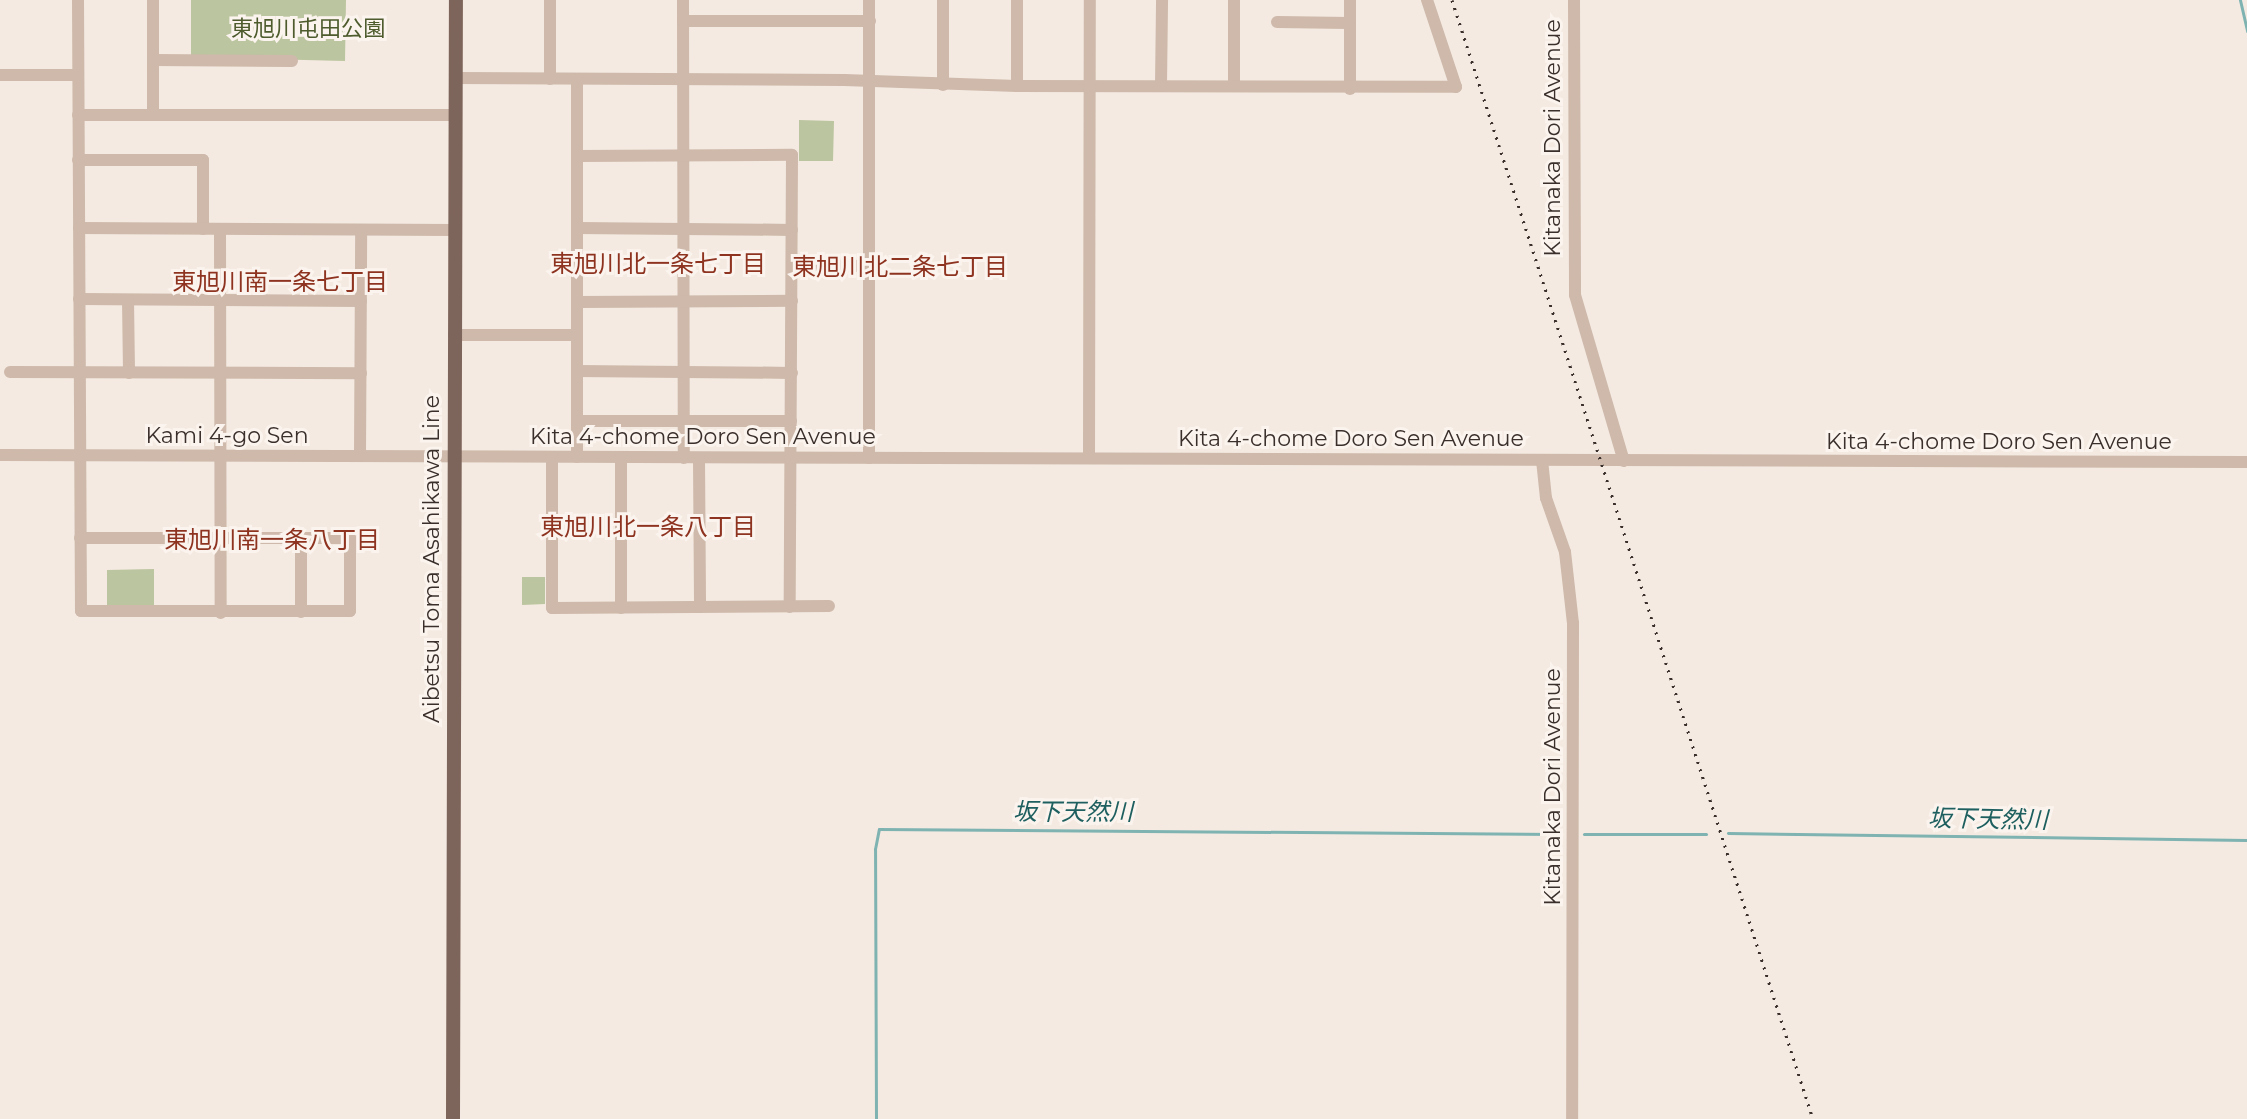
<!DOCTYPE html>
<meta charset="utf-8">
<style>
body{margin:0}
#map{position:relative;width:2247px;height:1119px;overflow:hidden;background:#f4eae1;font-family:Montserrat,"Noto Sans JP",sans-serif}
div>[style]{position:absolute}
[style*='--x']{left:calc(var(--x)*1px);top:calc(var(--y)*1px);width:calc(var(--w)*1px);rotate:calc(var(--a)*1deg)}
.green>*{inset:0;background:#bbc59f}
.stream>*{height:3px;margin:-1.5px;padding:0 1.5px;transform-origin:1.5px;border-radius:1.5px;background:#7eb3b2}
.minor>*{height:12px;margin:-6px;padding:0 6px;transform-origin:6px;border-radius:6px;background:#ceb9ab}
.major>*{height:14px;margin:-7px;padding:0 7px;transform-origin:7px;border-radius:7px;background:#7e655b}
.rail>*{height:3px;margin-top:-1.5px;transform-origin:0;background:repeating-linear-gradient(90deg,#3b2f2b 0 2px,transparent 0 8px)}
span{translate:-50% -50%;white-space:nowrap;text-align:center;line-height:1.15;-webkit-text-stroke:6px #fbf4ee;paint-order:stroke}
.park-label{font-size:22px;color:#4d5b2d}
.street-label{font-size:22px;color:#3b2f2b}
.neighbourhood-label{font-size:24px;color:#8e3320}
.water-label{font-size:24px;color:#1e5f5f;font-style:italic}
</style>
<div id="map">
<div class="green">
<i style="clip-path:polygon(191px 0,346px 0,345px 61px,191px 57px)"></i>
<i style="clip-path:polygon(799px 120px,834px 121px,833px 161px,799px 161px)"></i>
<i style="clip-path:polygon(154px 569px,154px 605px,107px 606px,107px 570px)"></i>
<i style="clip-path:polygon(522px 577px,545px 577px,545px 604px,522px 605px)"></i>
</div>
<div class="stream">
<i style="--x:2240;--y:0;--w:32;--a:77"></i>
<i style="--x:1728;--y:833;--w:519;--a:0.77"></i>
<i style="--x:1584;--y:834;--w:122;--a:0"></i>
<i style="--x:876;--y:1119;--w:270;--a:-90.2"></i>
<i style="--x:875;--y:849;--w:20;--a:-79"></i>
<i style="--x:879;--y:829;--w:677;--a:0.42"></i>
</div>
<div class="minor">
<i style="--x:78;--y:0;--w:611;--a:89.72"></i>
<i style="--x:81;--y:611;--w:269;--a:0"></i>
<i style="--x:350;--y:611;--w:73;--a:-90"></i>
<i style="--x:350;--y:538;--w:270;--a:180"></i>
<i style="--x:153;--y:0;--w:115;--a:90"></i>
<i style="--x:683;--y:0;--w:458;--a:89.9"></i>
<i style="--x:1234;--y:0;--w:86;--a:90"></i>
<i style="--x:1350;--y:0;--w:89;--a:90"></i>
<i style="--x:1574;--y:0;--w:295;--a:89.8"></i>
<i style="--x:1575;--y:295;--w:173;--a:73.6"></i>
<i style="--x:683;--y:21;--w:187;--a:0"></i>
<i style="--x:1277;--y:22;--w:72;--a:0.8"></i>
<i style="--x:153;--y:60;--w:139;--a:0.4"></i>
<i style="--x:0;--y:75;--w:78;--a:0"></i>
<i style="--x:455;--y:78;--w:389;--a:0.3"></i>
<i style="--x:844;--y:80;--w:173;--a:2"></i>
<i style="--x:1017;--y:86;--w:439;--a:0.1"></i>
<i style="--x:1456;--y:87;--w:92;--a:-108.4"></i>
<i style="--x:550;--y:79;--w:79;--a:-90"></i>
<i style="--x:943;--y:85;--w:85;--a:-90"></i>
<i style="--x:1017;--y:86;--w:86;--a:-90"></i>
<i style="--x:1161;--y:86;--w:86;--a:-89.3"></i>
<i style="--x:78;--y:115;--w:377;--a:0"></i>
<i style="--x:577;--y:156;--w:215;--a:-0.3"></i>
<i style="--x:792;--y:155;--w:452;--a:90.3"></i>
<i style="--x:78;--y:160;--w:125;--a:0"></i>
<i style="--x:203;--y:160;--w:69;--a:90"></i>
<i style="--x:79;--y:228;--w:376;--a:0.3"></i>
<i style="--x:577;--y:228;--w:215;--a:0.5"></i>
<i style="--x:220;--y:229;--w:384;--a:89.9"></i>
<i style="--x:792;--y:265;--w:78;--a:0.7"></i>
<i style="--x:79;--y:299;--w:282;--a:0.4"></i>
<i style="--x:128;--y:300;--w:73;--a:89.2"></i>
<i style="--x:577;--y:302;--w:215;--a:-0.3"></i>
<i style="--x:454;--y:335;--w:123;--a:0"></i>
<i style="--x:577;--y:371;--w:215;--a:0.5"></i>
<i style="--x:10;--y:372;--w:351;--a:0.2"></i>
<i style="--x:577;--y:421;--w:214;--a:0"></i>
<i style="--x:0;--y:455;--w:2247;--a:0.18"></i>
<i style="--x:360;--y:456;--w:226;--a:-89.7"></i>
<i style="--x:552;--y:457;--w:151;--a:90"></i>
<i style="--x:552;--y:608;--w:277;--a:-0.4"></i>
<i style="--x:577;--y:457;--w:378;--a:-90"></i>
<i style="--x:621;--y:457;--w:151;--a:90"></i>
<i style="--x:699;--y:458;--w:149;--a:89.6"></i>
<i style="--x:869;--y:458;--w:458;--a:-90"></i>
<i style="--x:1089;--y:458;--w:458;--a:-89.9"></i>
<i style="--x:1542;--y:460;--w:38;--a:84"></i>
<i style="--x:1546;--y:498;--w:57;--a:70.6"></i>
<i style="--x:1565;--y:552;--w:71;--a:83.6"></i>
<i style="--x:1573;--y:623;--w:496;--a:90.1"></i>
<i style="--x:301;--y:612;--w:74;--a:-90"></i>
</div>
<div class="major">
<i style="--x:453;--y:1119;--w:1119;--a:-89.85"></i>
</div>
<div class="rail">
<i style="--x:1452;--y:0;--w:1176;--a:72.12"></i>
</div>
<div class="park-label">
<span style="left:308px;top:29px">東旭川屯田公園</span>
</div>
<div class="street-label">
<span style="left:1553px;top:138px;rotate:-90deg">Kitanaka Dori Avenue</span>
<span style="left:227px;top:436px">Kami 4-go Sen</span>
<span style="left:703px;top:437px">Kita 4-chome Doro Sen Avenue</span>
<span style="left:1351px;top:439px">Kita 4-chome Doro Sen Avenue</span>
<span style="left:1999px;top:442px">Kita 4-chome Doro Sen Avenue</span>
<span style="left:432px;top:559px;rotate:-90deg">Aibetsu Toma Asahikawa Line</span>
<span style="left:1553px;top:787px;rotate:-90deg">Kitanaka Dori Avenue</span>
</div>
<div class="neighbourhood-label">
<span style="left:658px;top:264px">東旭川北一条七丁目</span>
<span style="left:900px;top:267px">東旭川北二条七丁目</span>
<span style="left:280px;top:282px">東旭川南一条七丁目</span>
<span style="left:648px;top:527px">東旭川北一条八丁目</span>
<span style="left:272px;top:540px">東旭川南一条八丁目</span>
</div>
<div class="water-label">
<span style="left:1073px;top:812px">坂下天然川</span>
<span style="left:1988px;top:819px;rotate:1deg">坂下天然川</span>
</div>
</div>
